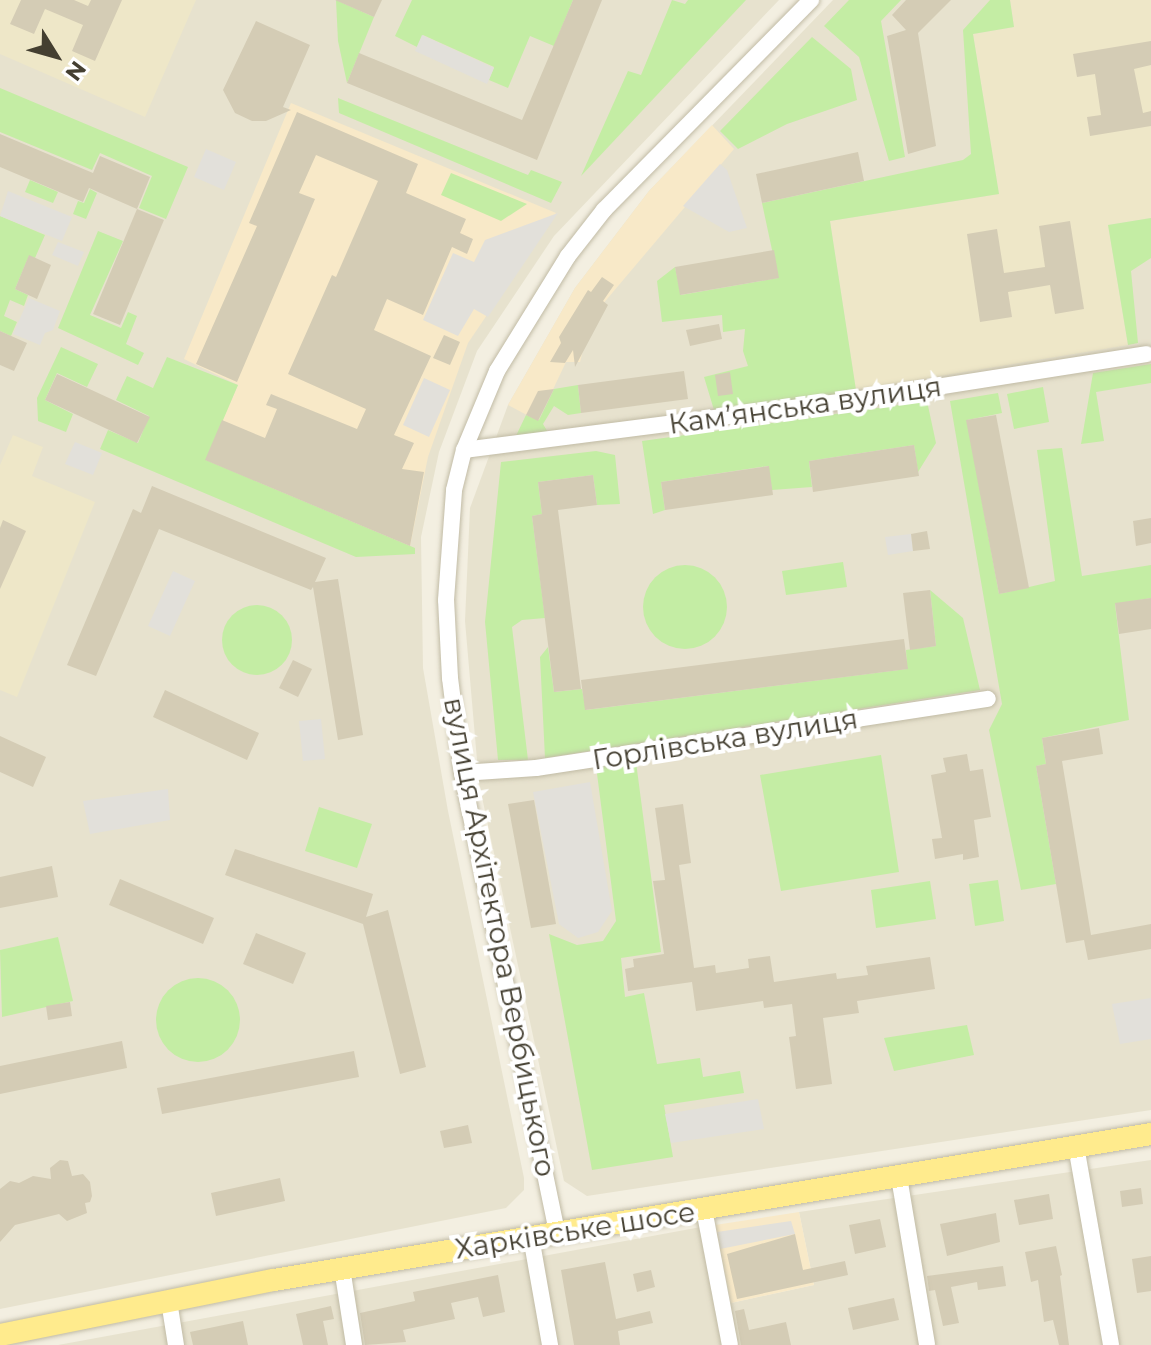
<!DOCTYPE html>
<meta charset="utf-8">
<style>
body{margin:0}
#map{position:relative;width:1151px;height:1345px;overflow:hidden;background:#f3efe1;font-family:Montserrat,sans-serif}
div>[style]{position:absolute}
[style*='--x']{left:calc(var(--x)*1px);top:calc(var(--y)*1px);width:calc(var(--w)*1px);rotate:calc(var(--a)*1deg)}
.residential>*{inset:0;background:#e7e2ce}
.commercial>*{inset:0;background:#f8e9c8}
.education>*{inset:0;background:#eee7c8}
.green>*{inset:0;background:#c4eda4}
.round{border-radius:50%}
.parking>*{inset:0;background:#e2e0da}
.building>*{inset:0;background:#d4ccb5}
.roads{filter:drop-shadow(0 0 2px #c1bba5) drop-shadow(0 0 2px #c1bba5)}
.minor>*{height:16px;margin:-8px;padding:0 8px;transform-origin:8px;border-radius:8px;background:#fff}
.major>*{height:22px;margin:-11px;padding:0 11px;transform-origin:11px;border-radius:11px;background:#ffeb8d}
span{translate:-50% -50%;white-space:nowrap;text-align:center;line-height:1.15;-webkit-text-stroke:8px #fff;paint-order:stroke}
.street-label{font-size:28px;color:#443f31}
.north{position:absolute;left:16px;top:16px;width:80px;height:80px;-webkit-text-stroke:6px #fff;paint-order:stroke;rotate:127deg;font-size:22px;font-weight:700;line-height:32px;text-align:center;color:#443f31}
.north::after{content:'';display:block;margin:auto;width:28px;height:36px;background:#443f31;clip-path:polygon(50% 0,100% 100%,50% 72%,0 100%)}
</style>
<div id="map">
<div class="residential">
<i style="clip-path:polygon(0 0,779px 0,554px 236px,477px 351px,439px 452px,421px 537px,423px 668px,448px 811px,524px 1178px,524px 1190px,506px 1208px,0 1309px)"></i>
<i style="clip-path:polygon(833px 0,1151px 0,1151px 1110px,587px 1196px,564px 1181px,479px 783px,465px 621px,470px 508px,508px 405px,575px 288px,649px 191px)"></i>
<i style="clip-path:polygon(1151px 1160px,1151px 1345px,58px 1345px,701px 1227px,718px 1305px,731px 1303px,814px 1285px,799px 1212px)"></i>
</div>
<div class="commercial">
<i style="clip-path:polygon(291px 103px,556px 213px,468px 343px,428px 457px,410px 546px,205px 460px,238px 385px,184px 359px)"></i>
<i style="clip-path:polygon(712px 125px,734px 149px,591px 318px,580px 362px,566px 362px,538px 421px,508px 405px,575px 288px,649px 191px)"></i>
<i style="clip-path:polygon(799px 1212px,814px 1285px,731px 1303px,715px 1225px)"></i>
</div>
<div class="education">
<i style="clip-path:polygon(0 0,196px 0,145px 117px,0 54px)"></i>
<i style="clip-path:polygon(1010px 0,1151px 0,1151px 218px,1108px 225px,1128px 345px,856px 390px,830px 221px,999px 194px,973px 34px,1014px 27px)"></i>
<i style="clip-path:polygon(13px 435px,43px 447px,32px 476px,95px 502px,17px 697px,0 690px,0 465px)"></i>
</div>
<div class="green">
<i style="clip-path:polygon(336px 0,374px 17px,347px 83px,338px 41px)"></i>
<i style="clip-path:polygon(412px 0,573px 0,554px 46px,530px 36px,508px 88px,489px 80px,494px 67px,423px 35px,417px 47px,395px 36px)"></i>
<i style="clip-path:polygon(672px 0,685px 4px,688px 0,746px 0,581px 176px,628px 71px,641px 75px)"></i>
<i style="clip-path:polygon(849px 0,901px 0,881px 21px,905px 157px,889px 161px,859px 57px,824px 26px)"></i>
<i style="clip-path:polygon(990px 0,1010px 0,1014px 27px,973px 34px,999px 194px,830px 221px,856px 390px,851px 395px,714px 410px,704px 377px,748px 366px,743px 351px,745px 329px,723px 332px,722px 315px,662px 322px,657px 281px,675px 267px,681px 295px,778px 278px,762px 203px,963px 160px,971px 154px,963px 30px)"></i>
<i style="clip-path:polygon(812px 37px,851px 69px,857px 100px,787px 124px,738px 149px,720px 131px)"></i>
<i style="clip-path:polygon(0 88px,188px 167px,166px 219px,139px 208px,152px 176px,100px 153px,92px 170px,0 132px)"></i>
<i style="clip-path:polygon(338px 98px,528px 175px,531px 170px,562px 182px,551px 203px,339px 113px)"></i>
<i style="clip-path:polygon(451px 173px,527px 204px,501px 221px,441px 195px)"></i>
<i style="clip-path:polygon(30px 180px,58px 192px,53px 203px,25px 192px)"></i>
<i style="clip-path:polygon(90px 189px,97px 193px,86px 219px,73px 214px,78px 201px,84px 203px)"></i>
<i style="clip-path:polygon(0 216px,45px 235px,35px 258px,29px 256px,15px 289px,28px 295px,24px 306px,10px 300px,4px 316px,17px 322px,11px 336px,0 331px)"></i>
<i style="clip-path:polygon(1151px 218px,1151px 258px,1131px 271px,1138px 343px,1128px 345px,1108px 225px)"></i>
<i style="clip-path:polygon(98px 231px,123px 241px,90px 315px,121px 328px,128px 312px,137px 316px,126px 344px,144px 353px,138px 365px,58px 328px)"></i>
<i style="clip-path:polygon(61px 347px,98px 364px,87px 387px,57px 373px,45px 400px,73px 414px,66px 432px,38px 421px,37px 398px)"></i>
<i style="clip-path:polygon(167px 357px,238px 385px,206px 460px,415px 548px,415px 554px,356px 557px,100px 449px,108px 430px,138px 443px,149px 416px,116px 400px,127px 376px,153px 388px)"></i>
<i style="clip-path:polygon(1151px 364px,1151px 383px,1096px 392px,1104px 441px,1081px 444px,1093px 373px)"></i>
<i style="clip-path:polygon(578px 385px,581px 413px,568px 415px,554px 406px,543px 424px,549px 434px,514px 440px,526px 415px,539px 420px,554px 389px)"></i>
<i style="clip-path:polygon(1043px 387px,1049px 422px,1014px 429px,1007px 394px)"></i>
<i style="clip-path:polygon(998px 393px,1002px 413px,967px 420px,999px 594px,1055px 581px,1037px 450px,1062px 448px,1082px 576px,1151px 565px,1151px 598px,1115px 604px,1129px 720px,1042px 738px,1046px 764px,1036px 766px,1056px 884px,1021px 890px,989px 730px,1002px 704px,950px 401px)"></i>
<i style="clip-path:polygon(927px 401px,936px 443px,918px 472px,914px 445px,809px 461px,812px 487px,772px 490px,768px 466px,661px 482px,665px 510px,653px 514px,642px 441px)"></i>
<i style="clip-path:polygon(596px 451px,615px 455px,620px 504px,597px 505px,593px 475px,538px 482px,542px 514px,532px 516px,545px 618px,522px 620px,512px 627px,528px 760px,498px 760px,485px 622px,501px 462px)"></i>
<i style="clip-path:polygon(843px 562px,847px 587px,786px 595px,782px 571px)"></i>
<i class="round" style="left:643px;top:565px;width:84px;height:84px"></i>
<i style="clip-path:polygon(930px 590px,963px 618px,980px 690px,545px 758px,540px 657px,548px 647px,554px 692px,582px 689px,586px 710px,907px 669px,906px 650px,936px 646px)"></i>
<i class="round" style="left:222px;top:605px;width:70px;height:70px"></i>
<i style="clip-path:polygon(881px 755px,899px 872px,781px 891px,760px 775px)"></i>
<i style="clip-path:polygon(636px 762px,661px 952px,621px 958px,625px 997px,644px 993px,657px 1064px,700px 1058px,703px 1077px,740px 1071px,744px 1093px,664px 1105px,673px 1157px,592px 1170px,549px 934px,577px 945px,603px 941px,616px 921px,596px 766px)"></i>
<i style="clip-path:polygon(319px 807px,372px 824px,357px 868px,305px 851px)"></i>
<i style="clip-path:polygon(998px 880px,1004px 921px,975px 926px,969px 884px)"></i>
<i style="clip-path:polygon(930px 881px,936px 919px,876px 928px,871px 890px)"></i>
<i style="clip-path:polygon(58px 937px,73px 1001px,2px 1017px,0 950px)"></i>
<i class="round" style="left:156px;top:978px;width:84px;height:84px"></i>
<i style="clip-path:polygon(967px 1025px,974px 1055px,894px 1071px,884px 1038px)"></i>
</div>
<div class="parking">
<i style="clip-path:polygon(422px 35px,494px 68px,487px 84px,415px 51px)"></i>
<i style="clip-path:polygon(206px 149px,236px 162px,224px 190px,194px 177px)"></i>
<i style="clip-path:polygon(720px 164px,727px 170px,747px 228px,729px 232px,683px 206px)"></i>
<i style="clip-path:polygon(8px 191px,72px 217px,62px 241px,0 216px)"></i>
<i style="clip-path:polygon(558px 213px,488px 317px,474px 309px,458px 336px,423px 320px,453px 253px,474px 262px,485px 240px)"></i>
<i style="clip-path:polygon(58px 242px,84px 252px,78px 266px,52px 255px)"></i>
<i style="clip-path:polygon(29px 298px,60px 311px,53px 330px,45px 333px,40px 345px,13px 334px)"></i>
<i style="clip-path:polygon(424px 378px,450px 390px,429px 437px,403px 425px)"></i>
<i style="clip-path:polygon(75px 442px,102px 453px,93px 475px,65px 464px)"></i>
<i style="clip-path:polygon(911px 534px,913px 551px,888px 555px,885px 537px)"></i>
<i style="clip-path:polygon(173px 571px,195px 581px,170px 636px,148px 626px)"></i>
<i style="clip-path:polygon(321px 719px,325px 759px,303px 761px,299px 721px)"></i>
<i style="clip-path:polygon(590px 782px,612px 911px,598px 932px,578px 938px,559px 924px,533px 792px)"></i>
<i style="clip-path:polygon(168px 789px,170px 820px,90px 834px,83px 801px)"></i>
<i style="clip-path:polygon(1151px 998px,1151px 1039px,1120px 1044px,1112px 1004px)"></i>
<i style="clip-path:polygon(758px 1099px,764px 1129px,671px 1143px,665px 1114px)"></i>
<i style="clip-path:polygon(791px 1221px,795px 1234px,720px 1249px,717px 1232px)"></i>
</div>
<div class="building">
<i style="clip-path:polygon(21px 0,74px 0,88px 6px,91px 0,122px 0,95px 61px,72px 51px,83px 25px,45px 9px,34px 34px,10px 24px)"></i>
<i style="clip-path:polygon(335px 0,382px 0,374px 17px)"></i>
<i style="clip-path:polygon(573px 0,602px 0,537px 160px,347px 83px,359px 53px,522px 120px)"></i>
<i style="clip-path:polygon(906px 0,951px 0,918px 33px,936px 146px,908px 154px,887px 36px,906px 30px,892px 15px)"></i>
<i style="clip-path:polygon(256px 21px,310px 45px,283px 107px,291px 110px,266px 121px,252px 121px,235px 113px,223px 90px)"></i>
<i style="clip-path:polygon(1151px 41px,1151px 65px,1134px 69px,1143px 113px,1151px 111px,1151px 126px,1090px 136px,1087px 117px,1101px 115px,1095px 74px,1077px 77px,1073px 54px)"></i>
<i style="clip-path:polygon(297px 112px,418px 164px,406px 193px,466px 219px,460px 233px,473px 239px,467px 254px,452px 247px,423px 315px,387px 299px,374px 330px,431px 356px,394px 435px,414px 443px,402px 469px,424px 472px,410px 546px,205px 460px,222px 420px,265px 438px,277px 409px,266px 405px,271px 394px,357px 429px,366px 409px,288px 374px,332px 275px,336px 277px,378px 181px,316px 155px,299px 193px,315px 199px,237px 382px,196px 364px,257px 226px,249px 223px)"></i>
<i style="clip-path:polygon(0 134px,93px 173px,100px 156px,150px 177px,137px 209px,89px 188px,83px 202px,0 167px)"></i>
<i style="clip-path:polygon(858px 152px,864px 181px,762px 203px,756px 174px)"></i>
<i style="clip-path:polygon(137px 209px,164px 220px,120px 325px,93px 314px)"></i>
<i style="clip-path:polygon(1070px 221px,1084px 309px,1055px 314px,1050px 285px,1008px 292px,1012px 317px,980px 322px,967px 234px,997px 229px,1004px 273px,1045px 267px,1039px 226px)"></i>
<i style="clip-path:polygon(774px 250px,779px 278px,680px 295px,675px 267px)"></i>
<i style="clip-path:polygon(29px 255px,51px 265px,37px 299px,15px 289px)"></i>
<i style="clip-path:polygon(602px 277px,614px 285px,603px 301px,608px 305px,575px 367px,573px 350px,565px 363px,550px 362px,561px 343px,559px 337px,588px 290px,591px 292px)"></i>
<i style="clip-path:polygon(719px 324px,722px 339px,690px 346px,686px 330px)"></i>
<i style="clip-path:polygon(0 331px,27px 343px,14px 371px,0 365px)"></i>
<i style="clip-path:polygon(444px 335px,460px 342px,450px 365px,433px 358px)"></i>
<i style="clip-path:polygon(684px 371px,688px 399px,581px 413px,578px 385px)"></i>
<i style="clip-path:polygon(730px 372px,733px 394px,718px 396px,715px 375px)"></i>
<i style="clip-path:polygon(57px 374px,150px 417px,137px 443px,45px 400px)"></i>
<i style="clip-path:polygon(554px 389px,538px 421px,526px 415px,538px 391px)"></i>
<i style="clip-path:polygon(996px 415px,1029px 588px,999px 594px,966px 420px)"></i>
<i style="clip-path:polygon(914px 445px,919px 476px,813px 492px,809px 461px)"></i>
<i style="clip-path:polygon(769px 466px,773px 495px,665px 510px,661px 482px)"></i>
<i style="clip-path:polygon(593px 475px,597px 505px,558px 510px,581px 689px,554px 692px,532px 516px,542px 514px,538px 482px)"></i>
<i style="clip-path:polygon(152px 486px,326px 558px,315px 582px,338px 579px,363px 735px,338px 740px,313px 587px,311px 590px,159px 529px,96px 676px,67px 665px,133px 509px,141px 513px)"></i>
<i style="clip-path:polygon(1151px 518px,1151px 543px,1136px 546px,1133px 521px)"></i>
<i style="clip-path:polygon(3px 520px,26px 531px,0 589px,0 528px)"></i>
<i style="clip-path:polygon(927px 531px,930px 549px,913px 551px,911px 534px)"></i>
<i style="clip-path:polygon(930px 590px,936px 646px,910px 650px,903px 593px)"></i>
<i style="clip-path:polygon(1151px 598px,1151px 629px,1119px 634px,1115px 603px)"></i>
<i style="clip-path:polygon(904px 639px,908px 669px,585px 710px,581px 680px)"></i>
<i style="clip-path:polygon(293px 660px,312px 669px,298px 697px,279px 688px)"></i>
<i style="clip-path:polygon(165px 690px,259px 733px,247px 760px,153px 717px)"></i>
<i style="clip-path:polygon(1099px 728px,1103px 754px,1062px 761px,1091px 935px,1151px 924px,1151px 949px,1088px 960px,1084px 940px,1066px 943px,1036px 766px,1046px 764px,1042px 738px)"></i>
<i style="clip-path:polygon(0 736px,46px 757px,33px 787px,0 772px)"></i>
<i style="clip-path:polygon(967px 754px,970px 771px,983px 769px,991px 817px,974px 820px,979px 857px,963px 860px,963px 854px,935px 859px,932px 839px,942px 838px,931px 775px,946px 772px,943px 758px)"></i>
<i style="clip-path:polygon(534px 800px,556px 924px,531px 928px,508px 804px)"></i>
<i style="clip-path:polygon(683px 804px,691px 863px,679px 865px,694px 968px,715px 965px,716px 973px,749px 968px,748px 959px,770px 956px,774px 982px,836px 973px,837px 979px,868px 975px,866px 966px,930px 957px,935px 989px,857px 1001px,859px 1013px,823px 1018px,832px 1084px,796px 1089px,789px 1037px,796px 1036px,792px 1004px,764px 1008px,763px 1001px,696px 1011px,692px 982px,628px 991px,625px 969px,634px 967px,633px 959px,664px 954px,653px 881px,665px 880px,655px 808px)"></i>
<i style="clip-path:polygon(235px 849px,373px 894px,366px 917px,388px 910px,426px 1067px,400px 1074px,363px 924px,225px 875px)"></i>
<i style="clip-path:polygon(52px 866px,58px 897px,0 908px,0 877px)"></i>
<i style="clip-path:polygon(120px 879px,214px 918px,203px 944px,109px 905px)"></i>
<i style="clip-path:polygon(256px 933px,306px 953px,293px 984px,243px 964px)"></i>
<i style="clip-path:polygon(70px 1002px,72px 1016px,48px 1020px,46px 1006px)"></i>
<i style="clip-path:polygon(122px 1041px,127px 1068px,0 1094px,0 1066px)"></i>
<i style="clip-path:polygon(354px 1051px,359px 1077px,162px 1114px,157px 1088px)"></i>
<i style="clip-path:polygon(468px 1125px,472px 1143px,444px 1148px,440px 1131px)"></i>
<i style="clip-path:polygon(60px 1160px,68px 1161px,72px 1176px,83px 1174px,90px 1182px,92px 1196px,90px 1202px,85px 1203px,87px 1213px,67px 1221px,59px 1214px,15px 1225px,0 1242px,0 1189px,10px 1181px,19px 1183px,33px 1176px,51px 1179px,50px 1168px)"></i>
<i style="clip-path:polygon(280px 1178px,285px 1201px,216px 1216px,211px 1193px)"></i>
<i style="clip-path:polygon(1141px 1188px,1143px 1204px,1122px 1207px,1120px 1191px)"></i>
<i style="clip-path:polygon(1049px 1194px,1053px 1219px,1019px 1225px,1014px 1200px)"></i>
<i style="clip-path:polygon(996px 1213px,1000px 1242px,947px 1256px,940px 1224px)"></i>
<i style="clip-path:polygon(880px 1219px,886px 1247px,855px 1254px,849px 1225px)"></i>
<i style="clip-path:polygon(795px 1234px,803px 1270px,845px 1261px,848px 1275px,737px 1299px,727px 1254px)"></i>
<i style="clip-path:polygon(1056px 1246px,1062px 1275px,1060px 1276px,1069px 1345px,1059px 1345px,1053px 1320px,1044px 1322px,1038px 1280px,1031px 1282px,1025px 1252px)"></i>
<i style="clip-path:polygon(1151px 1256px,1151px 1291px,1137px 1293px,1132px 1259px)"></i>
<i style="clip-path:polygon(605px 1262px,616px 1319px,650px 1311px,653px 1323px,618px 1331px,620px 1345px,574px 1345px,561px 1270px)"></i>
<i style="clip-path:polygon(1003px 1266px,1006px 1286px,978px 1290px,977px 1282px,951px 1287px,959px 1323px,943px 1326px,935px 1290px,929px 1291px,927px 1276px)"></i>
<i style="clip-path:polygon(651px 1270px,655px 1287px,637px 1292px,633px 1274px)"></i>
<i style="clip-path:polygon(498px 1275px,505px 1312px,483px 1317px,478px 1297px,451px 1303px,455px 1319px,403px 1330px,406px 1342px,365px 1345px,360px 1313px,415px 1301px,413px 1292px)"></i>
<i style="clip-path:polygon(894px 1298px,899px 1320px,853px 1330px,848px 1308px)"></i>
<i style="clip-path:polygon(331px 1306px,334px 1319px,323px 1321px,328px 1345px,303px 1345px,296px 1314px)"></i>
<i style="clip-path:polygon(744px 1309px,749px 1330px,786px 1322px,791px 1345px,741px 1345px,735px 1311px)"></i>
<i style="clip-path:polygon(243px 1321px,248px 1345px,193px 1345px,190px 1332px)"></i>
</div>
<div class="roads">
<div class="minor">
<i style="--x:464;--y:450;--w:386;--a:-7.3"></i>
<i style="--x:847;--y:401;--w:303;--a:-8.9"></i>
<i style="--x:462;--y:773;--w:74;--a:-3.9"></i>
<i style="--x:536;--y:768;--w:457;--a:-8.7"></i>
<i style="--x:1076;--y:1146;--w:202;--a:80"></i>
<i style="--x:899;--y:1177;--w:170;--a:80.5"></i>
<i style="--x:704;--y:1209;--w:138;--a:79.2"></i>
<i style="--x:557;--y:1232;--w:469;--a:-101.7"></i>
<i style="--x:462;--y:773;--w:96;--a:-97.2"></i>
<i style="--x:450;--y:678;--w:78;--a:-92.9"></i>
<i style="--x:446;--y:600;--w:110;--a:-85.8"></i>
<i style="--x:454;--y:490;--w:41;--a:-76"></i>
<i style="--x:464;--y:450;--w:86;--a:-67.3"></i>
<i style="--x:497;--y:371;--w:135;--a:-58.3"></i>
<i style="--x:568;--y:256;--w:58;--a:-52"></i>
<i style="--x:604;--y:210;--w:295;--a:-45.4"></i>
<i style="--x:531;--y:1237;--w:110;--a:80"></i>
<i style="--x:342;--y:1268;--w:78;--a:81.1"></i>
<i style="--x:169;--y:1301;--w:45;--a:81"></i>
</div>
<div class="major">
<i style="--x:0;--y:1335;--w:279;--a:-11.4"></i>
<i style="--x:274;--y:1280;--w:889;--a:-9.45"></i>
</div>
</div>
<div class="street-label">
<span style="left:805px;top:405px;rotate:-8deg">Камʼянська вулиця</span>
<span style="left:725px;top:739px;rotate:-9deg">Горлівська вулиця</span>
<span style="left:500px;top:937px;rotate:79deg">вулиця Архітектора Вербицького</span>
<span style="left:575px;top:1230px;rotate:-9deg">Харківське шосе</span>
</div>
<div class="north">N</div>
</div>
